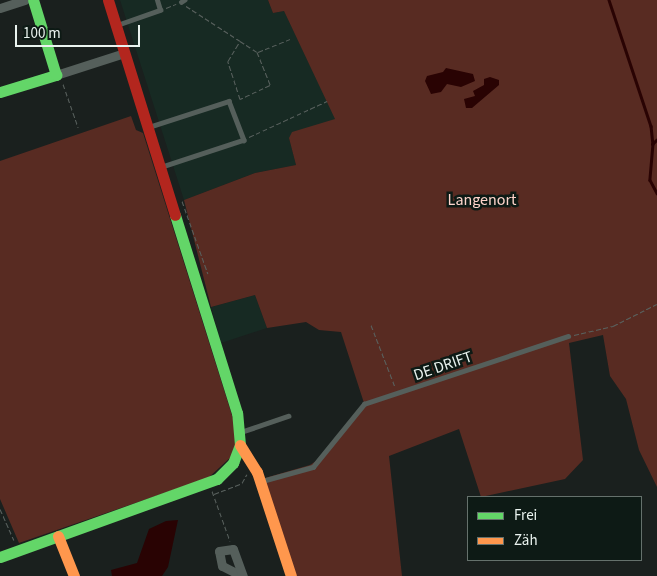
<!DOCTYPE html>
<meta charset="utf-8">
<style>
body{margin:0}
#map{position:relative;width:657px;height:576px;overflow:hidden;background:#1a201e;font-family:"Source Sans 3",sans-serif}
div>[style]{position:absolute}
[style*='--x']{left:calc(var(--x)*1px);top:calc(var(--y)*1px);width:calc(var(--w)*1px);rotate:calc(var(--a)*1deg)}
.built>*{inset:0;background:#172a23}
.green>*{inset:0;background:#582b22}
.water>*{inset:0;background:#290303}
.stream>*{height:2.5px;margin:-1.25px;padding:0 1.25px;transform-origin:1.25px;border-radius:1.25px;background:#290303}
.path>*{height:1px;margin-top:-0.5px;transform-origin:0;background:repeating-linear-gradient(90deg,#59615e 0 5px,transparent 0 7.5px)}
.lane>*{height:4.5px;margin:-2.25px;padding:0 2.25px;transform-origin:2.25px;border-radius:2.25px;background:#555f5b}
.street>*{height:9px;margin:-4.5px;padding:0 4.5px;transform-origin:4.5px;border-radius:4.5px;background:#555f5b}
.fast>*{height:11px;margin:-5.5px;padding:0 5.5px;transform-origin:5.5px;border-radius:5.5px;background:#63d668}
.slow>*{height:11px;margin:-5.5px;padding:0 5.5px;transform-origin:5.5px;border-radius:5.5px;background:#ff974d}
.jam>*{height:11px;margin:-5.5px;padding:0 5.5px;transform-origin:5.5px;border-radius:5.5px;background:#b3261e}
span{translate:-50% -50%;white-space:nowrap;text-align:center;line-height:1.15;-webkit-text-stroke:5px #0d1a15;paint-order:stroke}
.park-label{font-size:16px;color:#fed4cb}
.street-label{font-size:16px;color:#eaf3ef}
.legend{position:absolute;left:467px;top:496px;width:175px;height:65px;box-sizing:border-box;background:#0d1a15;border:1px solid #65716c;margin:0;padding:6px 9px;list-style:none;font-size:15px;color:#eaf3ef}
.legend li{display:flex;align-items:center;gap:10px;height:25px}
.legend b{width:25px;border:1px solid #65716c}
.scale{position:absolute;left:15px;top:25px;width:125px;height:22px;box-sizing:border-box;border:2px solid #eaf3ef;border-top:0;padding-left:6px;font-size:15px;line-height:18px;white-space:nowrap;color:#eaf3ef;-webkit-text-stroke:4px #0d1a15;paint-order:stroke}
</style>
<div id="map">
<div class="built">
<i style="clip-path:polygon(120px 0,268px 0,273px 13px,284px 11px,336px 119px,289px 138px,296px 165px,255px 173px,184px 200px)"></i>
<i style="clip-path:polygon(255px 295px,267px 328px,221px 343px,211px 307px)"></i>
</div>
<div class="green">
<i style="clip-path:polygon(268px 0,657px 0,657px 487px,639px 450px,626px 399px,610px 376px,603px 335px,569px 343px,583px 460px,565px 479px,481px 497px,459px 429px,389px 456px,402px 576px,289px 576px,258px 480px,310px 465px,322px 457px,364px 403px,341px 332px,319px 330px,306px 322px,267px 328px,255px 295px,211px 307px,184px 200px,255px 173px,296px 165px,289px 138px,292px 132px,335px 119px,284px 11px,273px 13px)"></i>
<i style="clip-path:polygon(131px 116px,136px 130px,143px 133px,236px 428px,235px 446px,231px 457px,208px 478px,19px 543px,0 499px,0 161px)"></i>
</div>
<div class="water">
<i style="clip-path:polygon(446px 68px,473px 74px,475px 81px,461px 87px,447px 84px,441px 92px,431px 94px,425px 81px,427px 76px,443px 72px)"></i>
<i style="clip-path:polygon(490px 77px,499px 80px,499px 85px,472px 108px,466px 108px,464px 99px,475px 96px,473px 91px,484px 85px,484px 79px)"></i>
<i style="clip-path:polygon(178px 520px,168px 567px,162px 576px,112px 576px,111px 570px,137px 563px,149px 529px,166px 521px)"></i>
</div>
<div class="stream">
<i style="--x:609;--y:0;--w:133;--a:71.6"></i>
<i style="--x:651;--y:126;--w:18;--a:84"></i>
<i style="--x:657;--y:140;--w:6;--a:135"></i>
<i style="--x:653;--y:144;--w:36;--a:95"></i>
<i style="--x:650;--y:180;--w:15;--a:62"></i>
</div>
<div class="path">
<i style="--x:186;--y:6;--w:64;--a:32.9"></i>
<i style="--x:240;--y:41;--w:20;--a:33"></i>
<i style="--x:257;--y:52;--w:35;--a:68"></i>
<i style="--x:270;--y:85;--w:33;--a:155"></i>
<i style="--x:240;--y:99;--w:40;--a:-108"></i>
<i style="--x:228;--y:61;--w:23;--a:-59"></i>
<i style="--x:166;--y:8;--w:11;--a:-22"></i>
<i style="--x:258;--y:52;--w:35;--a:-22"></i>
<i style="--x:63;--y:84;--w:46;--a:70.8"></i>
<i style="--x:249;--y:137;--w:86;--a:-24.8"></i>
<i style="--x:182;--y:201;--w:77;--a:70.4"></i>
<i style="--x:371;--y:325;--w:66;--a:68.8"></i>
<i style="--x:574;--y:335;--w:40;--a:-13"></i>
<i style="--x:613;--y:326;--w:49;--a:-26.6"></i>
<i style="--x:212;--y:491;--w:53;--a:70.2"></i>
<i style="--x:214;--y:494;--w:30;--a:-21"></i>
<i style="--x:242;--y:483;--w:10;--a:-61"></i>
<i style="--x:0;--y:509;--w:34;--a:66"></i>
</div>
<div class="lane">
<i style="--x:181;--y:2;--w:4;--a:-34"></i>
<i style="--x:117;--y:25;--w:46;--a:-19.2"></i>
<i style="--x:160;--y:10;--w:10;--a:-107"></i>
<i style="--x:149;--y:127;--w:84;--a:-18"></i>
<i style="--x:229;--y:101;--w:42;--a:69"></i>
<i style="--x:244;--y:140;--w:86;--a:161.8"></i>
<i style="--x:241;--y:432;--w:50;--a:-18.8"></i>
<i style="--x:262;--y:481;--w:53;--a:-15.4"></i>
<i style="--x:313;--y:467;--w:81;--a:-51"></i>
<i style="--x:364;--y:404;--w:215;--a:-18.4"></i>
</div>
<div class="street">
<i style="--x:0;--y:8;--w:26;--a:-18"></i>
<i style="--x:56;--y:75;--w:71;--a:-17.9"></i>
<i style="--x:242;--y:576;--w:22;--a:-153"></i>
<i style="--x:222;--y:566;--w:15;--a:-101"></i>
<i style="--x:219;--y:551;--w:14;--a:-8"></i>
<i style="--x:233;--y:549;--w:29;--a:70"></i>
</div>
<div class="fast">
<i style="--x:0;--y:92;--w:59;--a:-16.9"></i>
<i style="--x:56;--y:75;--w:78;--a:-107"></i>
<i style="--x:0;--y:557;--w:231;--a:-19.8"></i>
<i style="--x:217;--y:479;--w:23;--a:-45"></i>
<i style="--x:233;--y:463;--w:19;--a:-69"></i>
<i style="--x:240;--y:445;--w:32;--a:-95"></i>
<i style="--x:237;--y:413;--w:207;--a:-107.4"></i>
</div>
<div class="slow">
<i style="--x:240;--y:445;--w:32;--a:58"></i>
<i style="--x:257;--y:472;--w:109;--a:71.9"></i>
<i style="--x:58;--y:536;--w:43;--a:68.2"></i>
</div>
<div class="jam">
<i style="--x:108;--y:0;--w:225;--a:72.7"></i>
</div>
<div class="park-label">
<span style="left:482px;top:200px">Langenort</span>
</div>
<div class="street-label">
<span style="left:443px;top:366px;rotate:-19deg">DE DRIFT</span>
</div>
<ul class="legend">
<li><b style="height:6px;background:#63d668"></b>Frei</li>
<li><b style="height:6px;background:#ff974d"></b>Zäh</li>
</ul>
<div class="scale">100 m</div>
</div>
